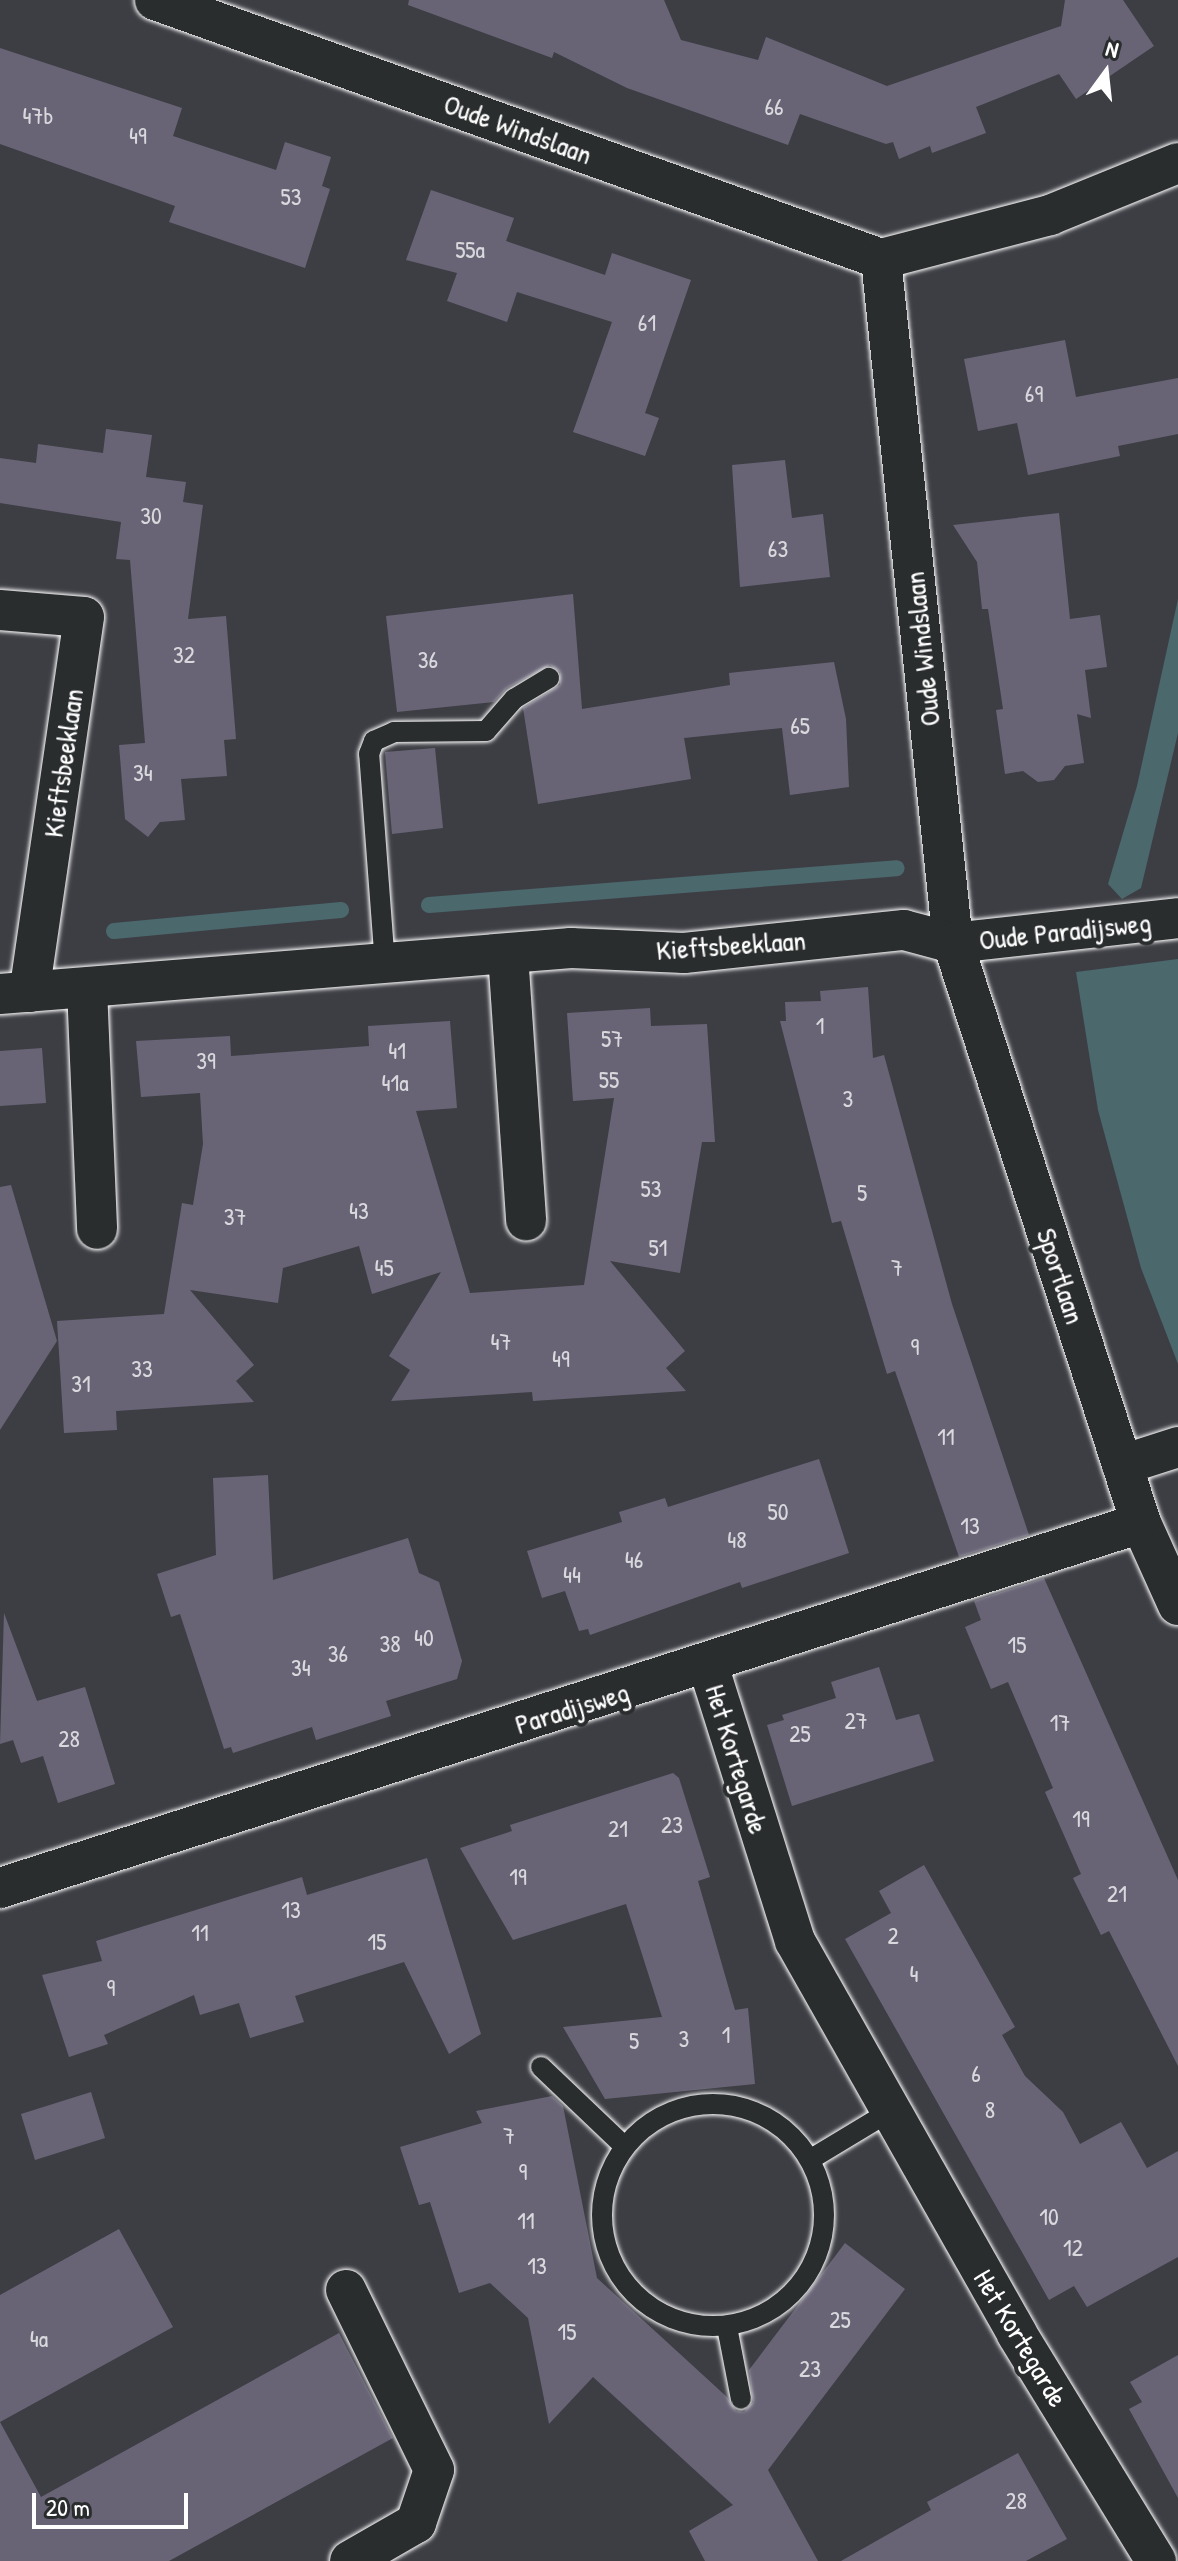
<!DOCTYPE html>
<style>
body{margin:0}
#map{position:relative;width:1178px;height:2561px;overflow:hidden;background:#3d3e44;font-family:"Patrick Hand",sans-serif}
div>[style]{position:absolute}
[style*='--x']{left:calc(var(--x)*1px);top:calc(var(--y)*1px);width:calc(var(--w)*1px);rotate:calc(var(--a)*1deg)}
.water>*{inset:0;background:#4b686d}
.stream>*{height:16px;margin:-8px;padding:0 8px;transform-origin:8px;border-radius:8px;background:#4b686d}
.building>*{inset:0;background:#686476}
.roads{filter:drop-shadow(0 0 2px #fff) drop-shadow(0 0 2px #fff)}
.service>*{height:20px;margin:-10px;padding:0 10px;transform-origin:10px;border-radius:10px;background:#2a2d2e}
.service>.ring{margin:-10px;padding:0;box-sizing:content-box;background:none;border:20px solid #2a2d2e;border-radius:50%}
.minor>*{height:40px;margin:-20px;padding:0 20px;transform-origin:20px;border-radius:20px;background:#2a2d2e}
span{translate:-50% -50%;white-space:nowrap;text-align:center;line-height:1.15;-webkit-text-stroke:8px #2a2d2e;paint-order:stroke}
.number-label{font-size:24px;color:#d9d8dd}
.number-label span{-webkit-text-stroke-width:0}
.street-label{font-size:28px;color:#fff}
.north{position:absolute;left:1066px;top:32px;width:80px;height:80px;-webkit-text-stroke:6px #2a2d2e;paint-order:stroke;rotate:15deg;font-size:22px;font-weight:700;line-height:32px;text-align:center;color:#fff}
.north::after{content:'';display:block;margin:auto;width:28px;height:36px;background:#fff;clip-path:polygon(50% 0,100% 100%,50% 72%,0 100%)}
.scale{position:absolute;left:32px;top:2493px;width:156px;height:36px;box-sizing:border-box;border:4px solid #fff;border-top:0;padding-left:10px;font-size:24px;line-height:28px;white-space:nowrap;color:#fff;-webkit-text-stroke:6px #2a2d2e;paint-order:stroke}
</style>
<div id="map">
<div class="water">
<i style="clip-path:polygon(1178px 599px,1178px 733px,1141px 888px,1122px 899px,1108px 884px,1137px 786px)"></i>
<i style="clip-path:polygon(1178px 959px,1178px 1364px,1141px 1268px,1098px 1110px,1076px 972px)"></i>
</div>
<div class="stream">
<i style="--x:429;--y:905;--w:469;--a:-4.5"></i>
<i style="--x:114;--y:931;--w:228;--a:-5.3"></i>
</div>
<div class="building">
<i style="clip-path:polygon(409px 0,664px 0,681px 40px,758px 60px,766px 37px,887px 86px,1061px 26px,1065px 0,1123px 0,1154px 46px,1076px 99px,1059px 74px,976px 107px,986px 133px,932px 153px,930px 146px,899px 159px,893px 142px,886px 144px,800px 114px,788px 145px,627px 88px,554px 52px,552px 58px,408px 5px)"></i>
<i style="clip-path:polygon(0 48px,182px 108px,173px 136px,276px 170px,285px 142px,331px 157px,322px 186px,330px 189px,305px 268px,169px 222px,175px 206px,0 144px)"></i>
<i style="clip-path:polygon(431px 190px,514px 218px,506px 241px,605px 275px,612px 253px,691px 280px,645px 413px,659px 418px,645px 456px,573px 432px,612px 322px,517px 292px,507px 322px,447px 301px,457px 273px,406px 260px)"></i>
<i style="clip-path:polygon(1065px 340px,1076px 397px,1178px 378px,1178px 434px,1118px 446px,1120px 456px,1028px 475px,1017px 423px,978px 431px,964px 359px)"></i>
<i style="clip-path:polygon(106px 429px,152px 435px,146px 477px,186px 482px,183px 502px,203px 505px,188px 619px,226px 616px,236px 739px,224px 740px,227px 776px,181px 779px,185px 820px,160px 822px,148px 837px,125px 819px,119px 745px,145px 743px,130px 560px,116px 559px,121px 522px,0 503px,0 458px,36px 463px,38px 444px,103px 453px)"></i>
<i style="clip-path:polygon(785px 460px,792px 518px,823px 514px,830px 577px,740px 587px,732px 465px)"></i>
<i style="clip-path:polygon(1059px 513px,1070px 619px,1100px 615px,1107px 667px,1085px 670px,1091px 718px,1077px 714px,1084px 763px,1065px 766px,1054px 780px,1038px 782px,1023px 771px,1005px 774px,996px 710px,1003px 709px,988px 609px,982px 609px,977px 562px,953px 525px)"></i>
<i style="clip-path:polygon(573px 594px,582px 709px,730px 685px,729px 673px,834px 662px,846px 719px,849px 787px,790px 795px,782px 728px,684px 738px,691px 779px,538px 804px,523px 708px,560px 685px,560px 672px,550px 665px,507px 688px,494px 702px,397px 712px,386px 616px)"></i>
<i style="clip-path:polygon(435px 748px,443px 828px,392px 834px,385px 752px)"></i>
<i style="clip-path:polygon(868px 987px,873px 1058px,884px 1055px,952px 1304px,1029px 1535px,959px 1557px,895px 1371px,887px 1374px,841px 1221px,832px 1223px,780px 1021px,786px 1021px,785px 1002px,821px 1001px,820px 991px)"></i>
<i style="clip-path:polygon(650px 1008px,651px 1026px,707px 1024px,715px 1142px,702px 1142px,680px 1273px,610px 1261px,685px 1351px,666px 1368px,686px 1391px,533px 1401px,532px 1392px,391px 1401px,410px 1370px,389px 1356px,441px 1272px,372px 1294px,359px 1246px,283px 1268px,278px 1303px,190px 1290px,254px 1365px,236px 1381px,254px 1402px,116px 1411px,117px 1430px,64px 1433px,57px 1321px,164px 1314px,182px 1203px,193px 1205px,203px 1144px,200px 1093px,141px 1097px,136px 1041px,230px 1036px,231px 1056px,369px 1046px,368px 1026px,450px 1021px,457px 1108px,416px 1111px,470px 1293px,584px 1285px,614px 1098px,573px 1101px,567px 1013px)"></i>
<i style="clip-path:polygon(42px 1048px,46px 1103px,0 1106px,0 1051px)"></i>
<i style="clip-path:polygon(11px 1185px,57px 1341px,0 1430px,0 1187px)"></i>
<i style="clip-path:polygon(819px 1459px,849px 1553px,742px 1588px,740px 1582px,590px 1635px,588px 1629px,579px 1631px,565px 1591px,542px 1598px,527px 1551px,622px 1522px,619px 1512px,665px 1498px,668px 1507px)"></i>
<i style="clip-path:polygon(268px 1475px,273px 1580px,408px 1538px,419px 1573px,439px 1582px,462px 1661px,457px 1679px,386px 1701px,391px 1716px,316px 1740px,312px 1727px,233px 1753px,231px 1747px,224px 1749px,180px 1614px,171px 1617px,157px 1574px,216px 1555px,213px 1478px)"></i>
<i style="clip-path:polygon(1044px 1578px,1178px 1880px,1178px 2066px,1109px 1931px,1101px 1935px,1073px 1878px,1081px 1874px,1045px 1792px,1053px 1788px,1008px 1682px,991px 1689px,965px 1627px,981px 1620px,974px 1601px)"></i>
<i style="clip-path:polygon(4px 1613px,37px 1701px,85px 1687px,115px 1784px,58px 1803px,43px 1756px,21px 1763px,13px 1740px,0 1744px)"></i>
<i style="clip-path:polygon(879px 1667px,896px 1720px,919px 1714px,934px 1761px,792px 1806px,767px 1725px,784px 1720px,782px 1715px,836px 1698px,831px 1682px)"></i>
<i style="clip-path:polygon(673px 1773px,679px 1778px,710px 1877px,698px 1881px,735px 2010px,748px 2008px,755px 2084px,605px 2099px,563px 2027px,662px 2017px,626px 1904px,513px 1940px,460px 1848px,512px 1831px,510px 1825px)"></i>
<i style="clip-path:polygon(427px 1858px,481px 2034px,449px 2054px,404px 1962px,295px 1996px,304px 2022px,250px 2038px,239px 2003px,200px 2015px,194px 1995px,104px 2035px,108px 2044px,69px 2057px,42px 1975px,102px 1961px,96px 1941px,302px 1877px,307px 1895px)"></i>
<i style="clip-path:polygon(924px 1865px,1015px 2027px,1002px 2035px,1025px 2076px,1063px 2112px,1080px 2144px,1121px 2122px,1147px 2168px,1178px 2151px,1178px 2257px,1087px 2307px,1074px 2286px,1049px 2300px,845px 1939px,891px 1913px,879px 1891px)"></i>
<i style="clip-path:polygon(91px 2092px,105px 2138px,35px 2160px,21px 2114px)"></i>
<i style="clip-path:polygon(552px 2096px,563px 2106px,597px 2278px,727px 2397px,736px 2411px,744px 2412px,753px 2402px,749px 2370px,845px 2243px,905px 2289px,768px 2470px,818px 2561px,705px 2561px,689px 2531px,733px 2505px,593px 2377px,549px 2424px,528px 2318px,490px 2283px,459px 2293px,430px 2202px,419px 2205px,400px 2147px,482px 2123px,476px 2111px)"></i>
<i style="clip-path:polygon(119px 2229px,173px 2327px,0 2422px,41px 2497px,339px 2333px,393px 2438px,169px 2561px,0 2561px,0 2295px)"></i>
<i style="clip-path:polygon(1178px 2355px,1178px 2498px,1129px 2409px,1142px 2402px,1130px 2382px)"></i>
<i style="clip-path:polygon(1018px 2453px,1067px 2539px,1026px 2561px,841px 2561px,931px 2510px,927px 2502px)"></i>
</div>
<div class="roads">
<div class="service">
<i style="--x:385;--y:965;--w:212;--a:-94.3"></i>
<i style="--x:369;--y:754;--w:14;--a:-69"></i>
<i style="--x:374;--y:741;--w:22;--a:-24"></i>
<i style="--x:394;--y:732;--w:92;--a:-0.6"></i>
<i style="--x:486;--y:731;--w:43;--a:-48.8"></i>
<i style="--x:514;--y:699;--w:41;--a:-31"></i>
<i style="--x:541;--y:2067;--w:113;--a:43.6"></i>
<i class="ring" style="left:602px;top:2104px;width:202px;height:202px"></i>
<i style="--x:811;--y:2159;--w:91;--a:-31.1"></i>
<i style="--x:727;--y:2327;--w:73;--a:79"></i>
</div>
<div class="minor">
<i style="--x:155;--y:0;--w:771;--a:19.63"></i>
<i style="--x:881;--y:259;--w:175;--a:-14.6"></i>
<i style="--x:1050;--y:215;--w:138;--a:-22.1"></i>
<i style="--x:881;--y:259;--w:688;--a:83.99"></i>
<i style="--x:953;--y:943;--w:610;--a:72.04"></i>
<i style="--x:1141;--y:1523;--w:90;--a:65.7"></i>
<i style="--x:0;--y:610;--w:84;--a:4.8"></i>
<i style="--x:84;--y:617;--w:379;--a:98.3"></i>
<i style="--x:508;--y:954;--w:267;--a:86.1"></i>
<i style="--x:87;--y:988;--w:241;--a:87.6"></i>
<i style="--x:0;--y:994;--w:573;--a:-4.61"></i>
<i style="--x:571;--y:948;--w:113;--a:2.5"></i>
<i style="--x:684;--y:953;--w:221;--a:-6"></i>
<i style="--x:904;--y:930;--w:51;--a:14.9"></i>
<i style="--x:953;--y:943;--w:226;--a:-6.3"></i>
<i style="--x:1122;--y:1465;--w:59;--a:-17.8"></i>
<i style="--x:708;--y:1665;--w:289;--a:72.5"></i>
<i style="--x:795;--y:1941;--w:451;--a:60.5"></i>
<i style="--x:1017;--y:2334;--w:266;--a:58.5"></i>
<i style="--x:0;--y:1888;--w:1198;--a:-17.74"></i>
<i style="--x:346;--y:2290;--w:200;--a:63.9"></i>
<i style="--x:434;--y:2470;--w:56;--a:108.8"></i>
<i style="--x:416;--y:2523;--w:76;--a:150.1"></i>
</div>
</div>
<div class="number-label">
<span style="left:774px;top:107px">66</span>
<span style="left:38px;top:116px">47b</span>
<span style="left:138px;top:136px">49</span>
<span style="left:291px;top:197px">53</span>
<span style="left:470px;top:250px">55a</span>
<span style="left:647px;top:323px">61</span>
<span style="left:1034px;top:394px">69</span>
<span style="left:151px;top:516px">30</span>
<span style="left:778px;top:549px">63</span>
<span style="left:184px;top:655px">32</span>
<span style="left:428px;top:660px">36</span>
<span style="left:800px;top:726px">65</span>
<span style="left:143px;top:773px">34</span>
<span style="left:820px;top:1026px">1</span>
<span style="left:612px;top:1039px">57</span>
<span style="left:397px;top:1051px">41</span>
<span style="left:206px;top:1061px">39</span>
<span style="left:609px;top:1080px">55</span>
<span style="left:395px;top:1083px">41a</span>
<span style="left:848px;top:1099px">3</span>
<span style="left:651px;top:1189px">53</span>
<span style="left:862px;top:1193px">5</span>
<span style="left:359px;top:1211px">43</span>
<span style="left:235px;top:1217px">37</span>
<span style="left:658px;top:1248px">51</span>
<span style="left:384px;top:1268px">45</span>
<span style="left:897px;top:1268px">7</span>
<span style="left:501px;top:1342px">47</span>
<span style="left:915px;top:1347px">9</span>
<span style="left:561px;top:1359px">49</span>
<span style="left:142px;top:1369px">33</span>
<span style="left:81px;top:1384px">31</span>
<span style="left:946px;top:1437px">11</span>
<span style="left:778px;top:1512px">50</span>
<span style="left:970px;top:1526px">13</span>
<span style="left:737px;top:1540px">48</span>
<span style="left:634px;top:1560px">46</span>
<span style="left:572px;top:1575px">44</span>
<span style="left:424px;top:1638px">40</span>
<span style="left:390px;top:1644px">38</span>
<span style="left:1017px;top:1645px">15</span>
<span style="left:338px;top:1654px">36</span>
<span style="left:301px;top:1668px">34</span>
<span style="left:856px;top:1721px">27</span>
<span style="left:1060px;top:1723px">17</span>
<span style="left:800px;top:1734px">25</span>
<span style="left:69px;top:1739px">28</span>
<span style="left:1081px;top:1819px">19</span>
<span style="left:672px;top:1825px">23</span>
<span style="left:618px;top:1829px">21</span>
<span style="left:518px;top:1877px">19</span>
<span style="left:1117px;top:1894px">21</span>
<span style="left:291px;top:1910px">13</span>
<span style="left:200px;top:1933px">11</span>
<span style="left:893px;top:1936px">2</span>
<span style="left:377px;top:1942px">15</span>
<span style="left:914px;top:1974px">4</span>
<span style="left:111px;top:1988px">9</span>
<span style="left:726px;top:2035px">1</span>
<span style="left:684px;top:2039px">3</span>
<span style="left:634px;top:2041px">5</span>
<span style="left:976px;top:2074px">6</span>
<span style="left:990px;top:2110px">8</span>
<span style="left:509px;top:2136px">7</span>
<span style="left:523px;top:2172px">9</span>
<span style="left:1049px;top:2217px">10</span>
<span style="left:526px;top:2221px">11</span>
<span style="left:1073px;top:2248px">12</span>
<span style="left:537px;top:2266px">13</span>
<span style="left:840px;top:2320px">25</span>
<span style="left:567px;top:2332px">15</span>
<span style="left:39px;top:2339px">4a</span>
<span style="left:810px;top:2369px">23</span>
<span style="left:1016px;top:2501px">28</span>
</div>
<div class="street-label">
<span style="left:518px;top:129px;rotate:20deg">Oude Windslaan</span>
<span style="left:922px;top:649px;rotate:-96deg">Oude Windslaan</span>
<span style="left:63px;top:763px;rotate:-82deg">Kieftsbeeklaan</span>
<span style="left:1065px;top:931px;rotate:-6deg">Oude Paradijsweg</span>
<span style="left:731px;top:945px;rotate:-4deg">Kieftsbeeklaan</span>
<span style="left:1061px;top:1276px;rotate:72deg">Sportlaan</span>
<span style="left:572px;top:1708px;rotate:-17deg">Paradijsweg</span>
<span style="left:737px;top:1759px;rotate:73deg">Het Kortegarde</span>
<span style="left:1021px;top:2338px;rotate:59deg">Het Kortegarde</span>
</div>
<div class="north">N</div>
<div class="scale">20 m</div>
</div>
